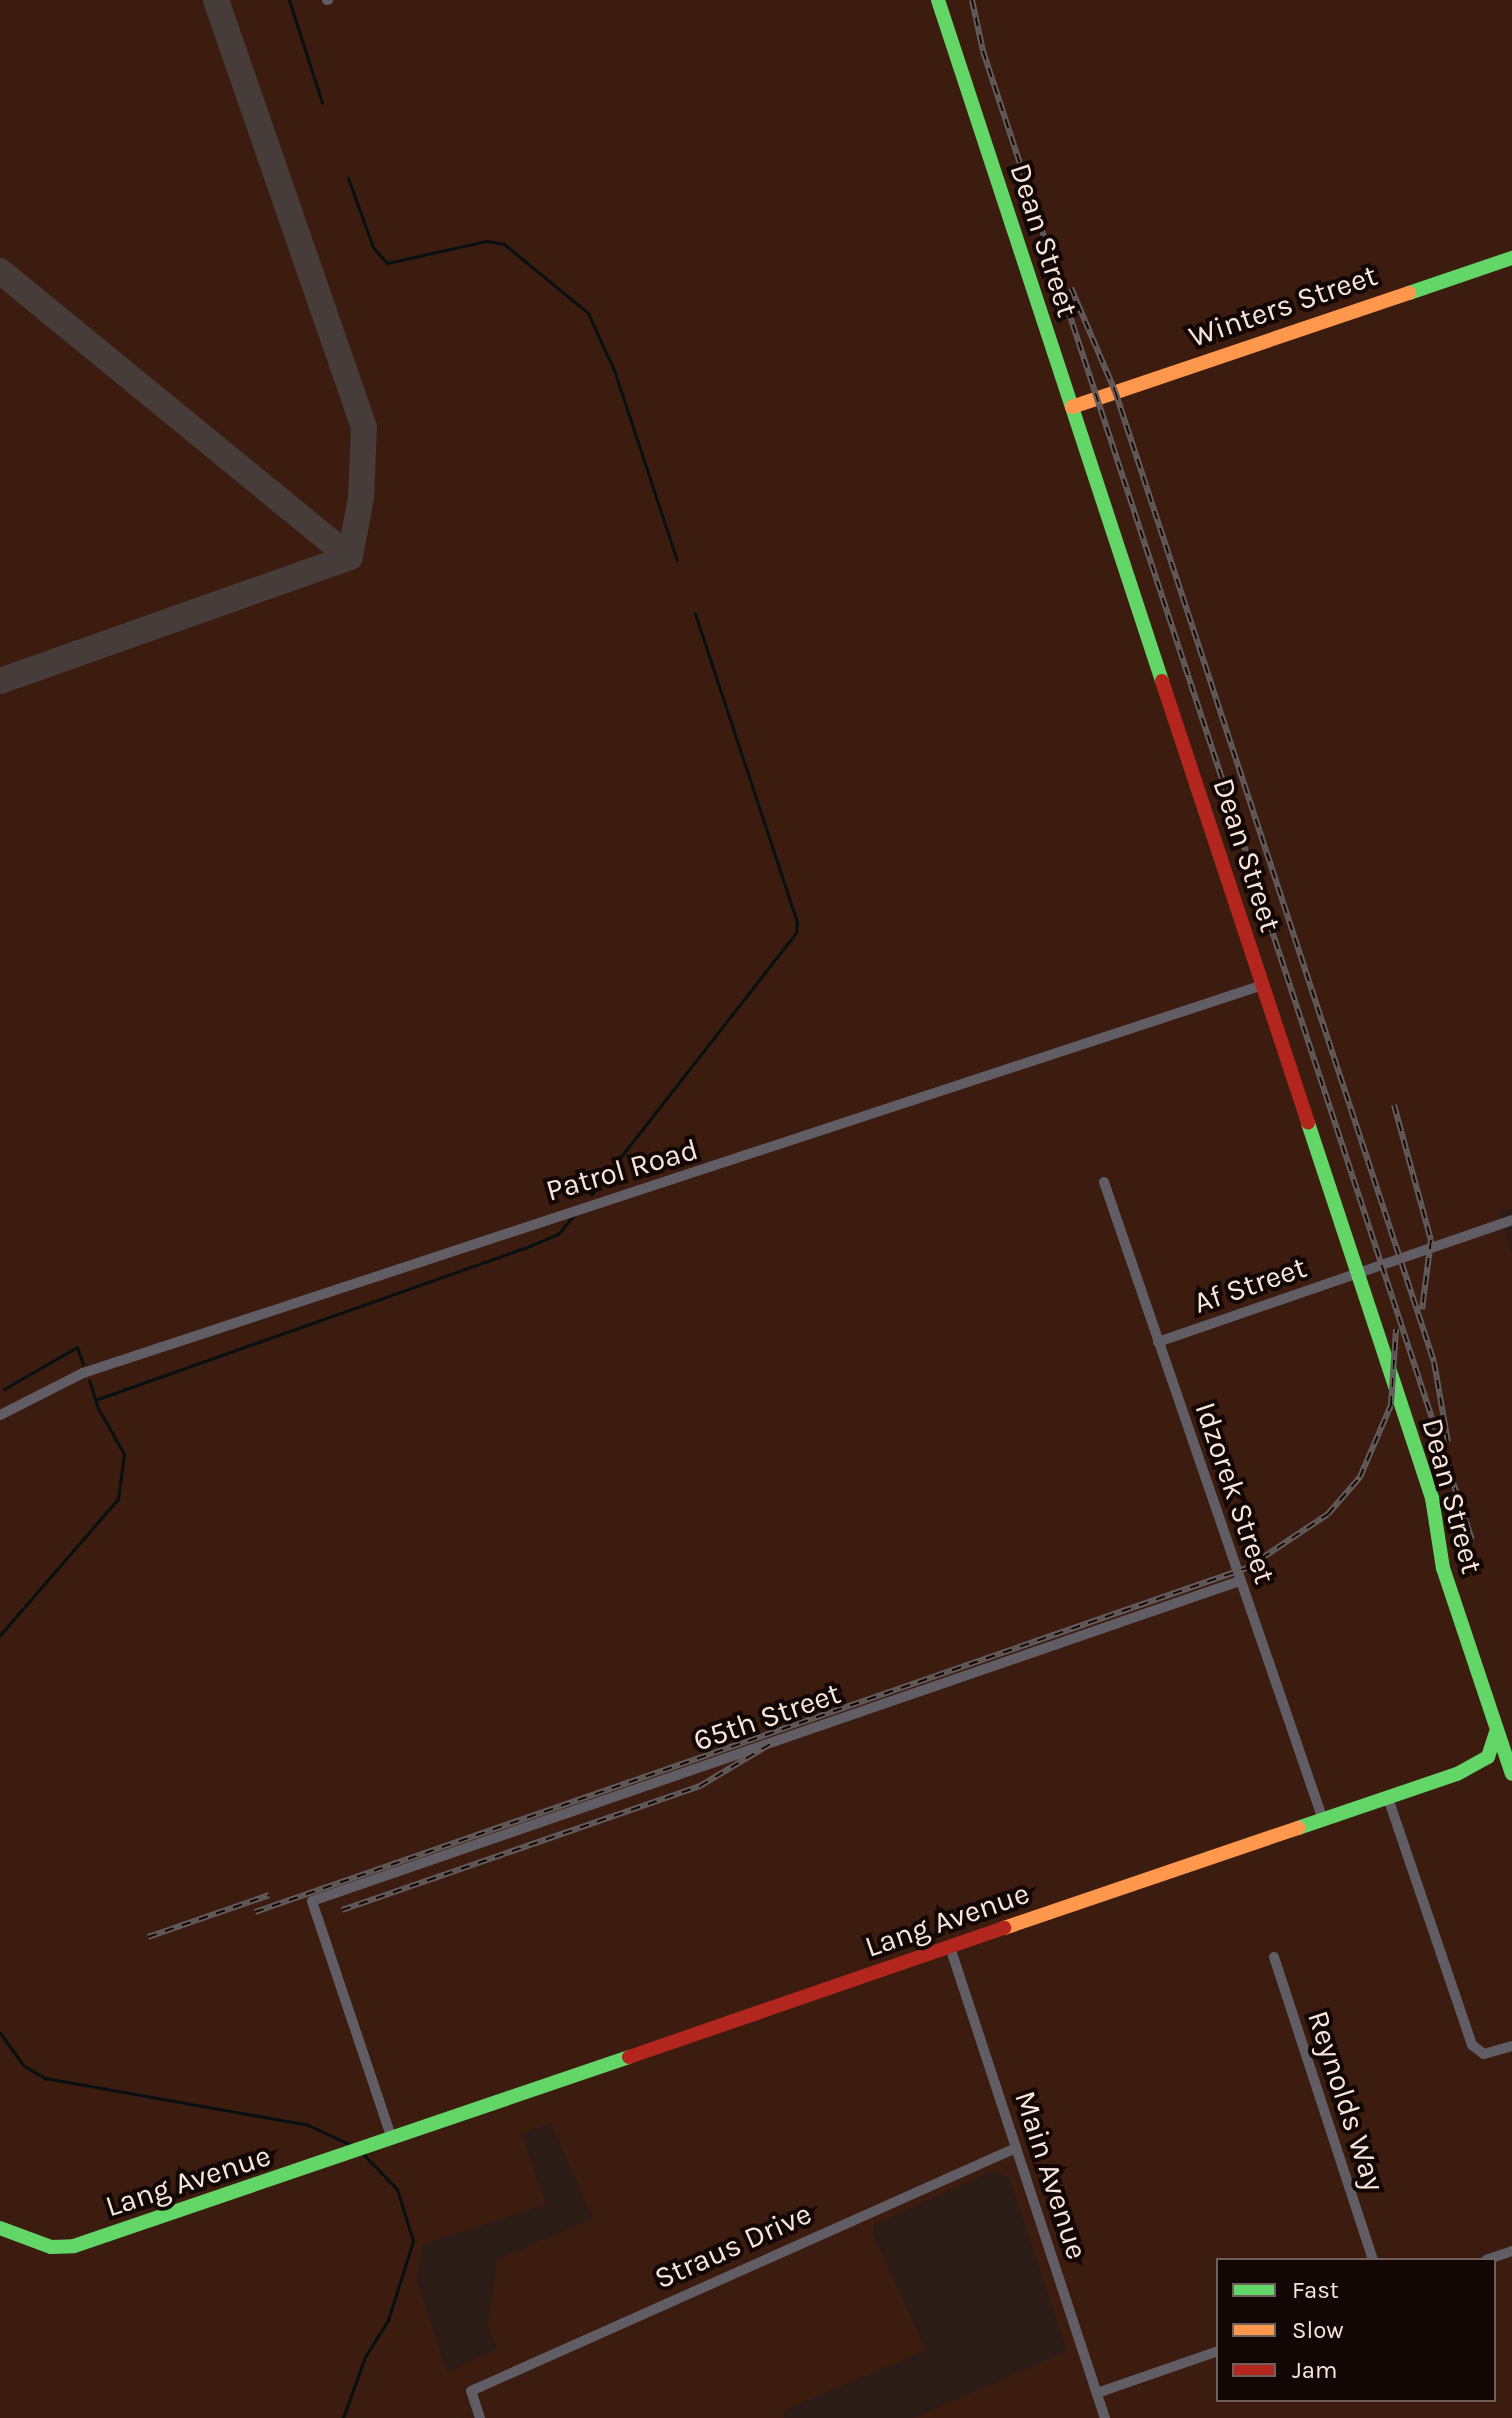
<!DOCTYPE html>
<style>
body{margin:0}
#map{position:relative;width:1512px;height:2418px;overflow:hidden;background:#2b1c15;font-family:Karla,sans-serif}
div>[style]{position:absolute}
[style*='--x']{left:calc(var(--x)*1px);top:calc(var(--y)*1px);width:calc(var(--w)*1px);rotate:calc(var(--a)*1deg)}
.built>*{inset:0;background:#3b1c0f}
.stream>*{height:3px;margin:-1.5px;padding:0 1.5px;transform-origin:1.5px;border-radius:1.5px;background:#081112}
.taxiway>*{height:26px;margin:-13px;padding:0 13px;transform-origin:13px;border-radius:13px;background:#463c39}
.street>*{height:10px;margin:-5px;padding:0 5px;transform-origin:5px;border-radius:5px;background:#605d65}
.fast>*{height:14px;margin:-7px;padding:0 7px;transform-origin:7px;border-radius:7px;background:#63d668}
.slow>*{height:14px;margin:-7px;padding:0 7px;transform-origin:7px;border-radius:7px;background:#ff974d}
.jam>*{height:14px;margin:-7px;padding:0 7px;transform-origin:7px;border-radius:7px;background:#b3261e}
.rail>*{height:6px;margin-top:-3px;transform-origin:0;background:repeating-linear-gradient(90deg,#120704 0 9px,#625c5d 0 18px);box-sizing:border-box;border-block:2px solid #625c5d}
span{translate:-50% -50%;white-space:nowrap;text-align:center;line-height:1.15;-webkit-text-stroke:8px #120704;paint-order:stroke}
.street-label{font-size:30px;color:#f8e5dd}
.legend{position:absolute;left:1216px;top:2258px;width:280px;height:144px;box-sizing:border-box;background:#120704;border:2px solid #6e605b;margin:0;padding:10px 14px;list-style:none;font-size:24px;color:#f8e5dd}
.legend li{display:flex;align-items:center;gap:16px;height:40px}
.legend b{width:40px;border:2px solid #6e605b}
</style>
<div id="map">
<div class="built">
<i style="clip-path:polygon(evenodd,0 0,1512px 0,1512px 1208px,1499px 1213px,1512px 1254px,1512px 2418px,914px 2418px,1067px 2351px,1009px 2177px,994px 2170px,874px 2225px,873px 2235px,926px 2350px,783px 2411px,785px 2418px,463px 2418px,460px 2413px,461px 2418px,0 2418px,0 0,551px 2123px,593px 2218px,497px 2260px,488px 2326px,497px 2349px,447px 2373px,417px 2280px,422px 2245px,546px 2204px,521px 2133px,551px 2123px,0 0,1218px 2260px,1494px 2260px,1494px 2400px,1218px 2400px,1218px 2260px)"></i>
</div>
<div class="stream">
<i style="--x:289;--y:0;--w:108;--a:72.2"></i>
<i style="--x:348;--y:178;--w:73;--a:70.1"></i>
<i style="--x:373;--y:247;--w:21;--a:49"></i>
<i style="--x:387;--y:263;--w:101;--a:-12.5"></i>
<i style="--x:486;--y:241;--w:18;--a:9"></i>
<i style="--x:504;--y:244;--w:109;--a:39.4"></i>
<i style="--x:588;--y:313;--w:63;--a:65.5"></i>
<i style="--x:614;--y:370;--w:200;--a:71.7"></i>
<i style="--x:591;--y:1195;--w:333;--a:-52"></i>
<i style="--x:796;--y:933;--w:11;--a:-85"></i>
<i style="--x:797;--y:922;--w:325;--a:-108.3"></i>
<i style="--x:4;--y:1389;--w:84;--a:-29.9"></i>
<i style="--x:77;--y:1347;--w:18;--a:71"></i>
<i style="--x:95;--y:1400;--w:456;--a:-19.5"></i>
<i style="--x:525;--y:1248;--w:36;--a:-23"></i>
<i style="--x:558;--y:1234;--w:25;--a:-50"></i>
<i style="--x:0;--y:1635;--w:180;--a:-49.1"></i>
<i style="--x:118;--y:1499;--w:45;--a:-82.4"></i>
<i style="--x:124;--y:1454;--w:53;--a:-119.5"></i>
<i style="--x:98;--y:1408;--w:29;--a:-108"></i>
<i style="--x:0;--y:2033;--w:39;--a:54"></i>
<i style="--x:23;--y:2065;--w:26;--a:31"></i>
<i style="--x:45;--y:2078;--w:267;--a:10.1"></i>
<i style="--x:308;--y:2125;--w:50;--a:25"></i>
<i style="--x:343;--y:2418;--w:65;--a:-70.2"></i>
<i style="--x:365;--y:2357;--w:44;--a:-58.1"></i>
<i style="--x:388;--y:2320;--w:83;--a:-72.4"></i>
<i style="--x:413;--y:2241;--w:54;--a:-107.1"></i>
<i style="--x:397;--y:2189;--w:50;--a:-134.2"></i>
</div>
<div class="taxiway">
<i style="--x:216;--y:0;--w:452;--a:70.9"></i>
<i style="--x:364;--y:427;--w:71;--a:92.4"></i>
<i style="--x:361;--y:498;--w:60;--a:100.6"></i>
<i style="--x:0;--y:271;--w:452;--a:39.3"></i>
<i style="--x:0;--y:681;--w:371;--a:-19.5"></i>
</div>
<div class="street">
<i style="--x:327;--y:0;--w:1;--a:0"></i>
<i style="--x:1104;--y:1182;--w:675;--a:71.05"></i>
<i style="--x:1158;--y:1342;--w:374;--a:-19"></i>
<i style="--x:0;--y:1415;--w:93;--a:-26.8"></i>
<i style="--x:83;--y:1373;--w:1242;--a:-18.2"></i>
<i style="--x:1388;--y:1798;--w:261;--a:71.2"></i>
<i style="--x:1472;--y:2045;--w:15;--a:37"></i>
<i style="--x:1484;--y:2054;--w:29;--a:-16"></i>
<i style="--x:950;--y:1947;--w:496;--a:71.8"></i>
<i style="--x:1274;--y:1957;--w:319;--a:71.9"></i>
<i style="--x:392;--y:2139;--w:251;--a:-108.6"></i>
<i style="--x:312;--y:1901;--w:982;--a:-19.03"></i>
<i style="--x:1486;--y:2260;--w:28;--a:-19"></i>
<i style="--x:1097;--y:2393;--w:128;--a:-19.1"></i>
<i style="--x:480;--y:2418;--w:28;--a:-108"></i>
<i style="--x:471;--y:2391;--w:597;--a:-24.03"></i>
</div>
<div class="fast">
<i style="--x:938;--y:0;--w:717;--a:71.79"></i>
<i style="--x:1409;--y:293;--w:109;--a:-18.8"></i>
<i style="--x:1308;--y:1123;--w:395;--a:71.7"></i>
<i style="--x:1432;--y:1498;--w:71;--a:81.1"></i>
<i style="--x:1443;--y:1568;--w:217;--a:71.5"></i>
<i style="--x:1298;--y:1828;--w:168;--a:-18.8"></i>
<i style="--x:1457;--y:1774;--w:35;--a:-29"></i>
<i style="--x:1488;--y:1757;--w:25;--a:-72"></i>
<i style="--x:0;--y:2228;--w:54;--a:20.4"></i>
<i style="--x:51;--y:2247;--w:23;--a:-2"></i>
<i style="--x:74;--y:2246;--w:586;--a:-18.81"></i>
</div>
<div class="slow">
<i style="--x:1072;--y:407;--w:356;--a:-18.7"></i>
<i style="--x:1004;--y:1928;--w:311;--a:-18.8"></i>
</div>
<div class="jam">
<i style="--x:1162;--y:681;--w:465;--a:71.7"></i>
<i style="--x:629;--y:2057;--w:397;--a:-19"></i>
</div>
<div class="rail">
<i style="--x:972;--y:0;--w:52;--a:77.8"></i>
<i style="--x:983;--y:51;--w:1567;--a:71.82"></i>
<i style="--x:1071;--y:288;--w:112;--a:66.9"></i>
<i style="--x:1115;--y:391;--w:1022;--a:71.81"></i>
<i style="--x:1434;--y:1362;--w:81;--a:80.1"></i>
<i style="--x:1394;--y:1105;--w:140;--a:74.7"></i>
<i style="--x:1431;--y:1240;--w:70;--a:97.4"></i>
<i style="--x:342;--y:1910;--w:379;--a:-19.1"></i>
<i style="--x:700;--y:1786;--w:90;--a:-30.9"></i>
<i style="--x:255;--y:1912;--w:1050;--a:-19.13"></i>
<i style="--x:1247;--y:1568;--w:97;--a:-33.7"></i>
<i style="--x:1328;--y:1514;--w:49;--a:-49.1"></i>
<i style="--x:1360;--y:1477;--w:78;--a:-66.7"></i>
<i style="--x:1391;--y:1405;--w:76;--a:-86.2"></i>
<i style="--x:148;--y:1937;--w:128;--a:-19.1"></i>
</div>
<div class="street-label">
<span style="left:1044px;top:240px;rotate:72deg">Dean Street</span>
<span style="left:1283px;top:306px;rotate:-19deg">Winters Street</span>
<span style="left:1247px;top:855px;rotate:72deg">Dean Street</span>
<span style="left:622px;top:1170px;rotate:-16deg">Patrol Road</span>
<span style="left:1250px;top:1285px;rotate:-19deg">Af Street</span>
<span style="left:1235px;top:1493px;rotate:71deg">Idzorek Street</span>
<span style="left:1452px;top:1496px;rotate:75deg">Dean Street</span>
<span style="left:767px;top:1717px;rotate:-19deg">65th Street</span>
<span style="left:947px;top:1920px;rotate:-19deg">Lang Avenue</span>
<span style="left:1346px;top:2101px;rotate:72deg">Reynolds Way</span>
<span style="left:1051px;top:2175px;rotate:72deg">Main Avenue</span>
<span style="left:188px;top:2181px;rotate:-18deg">Lang Avenue</span>
<span style="left:733px;top:2246px;rotate:-24deg">Straus Drive</span>
</div>
<ul class="legend">
<li><b style="height:10px;background:#63d668"></b>Fast</li>
<li><b style="height:10px;background:#ff974d"></b>Slow</li>
<li><b style="height:10px;background:#b3261e"></b>Jam</li>
</ul>
</div>
